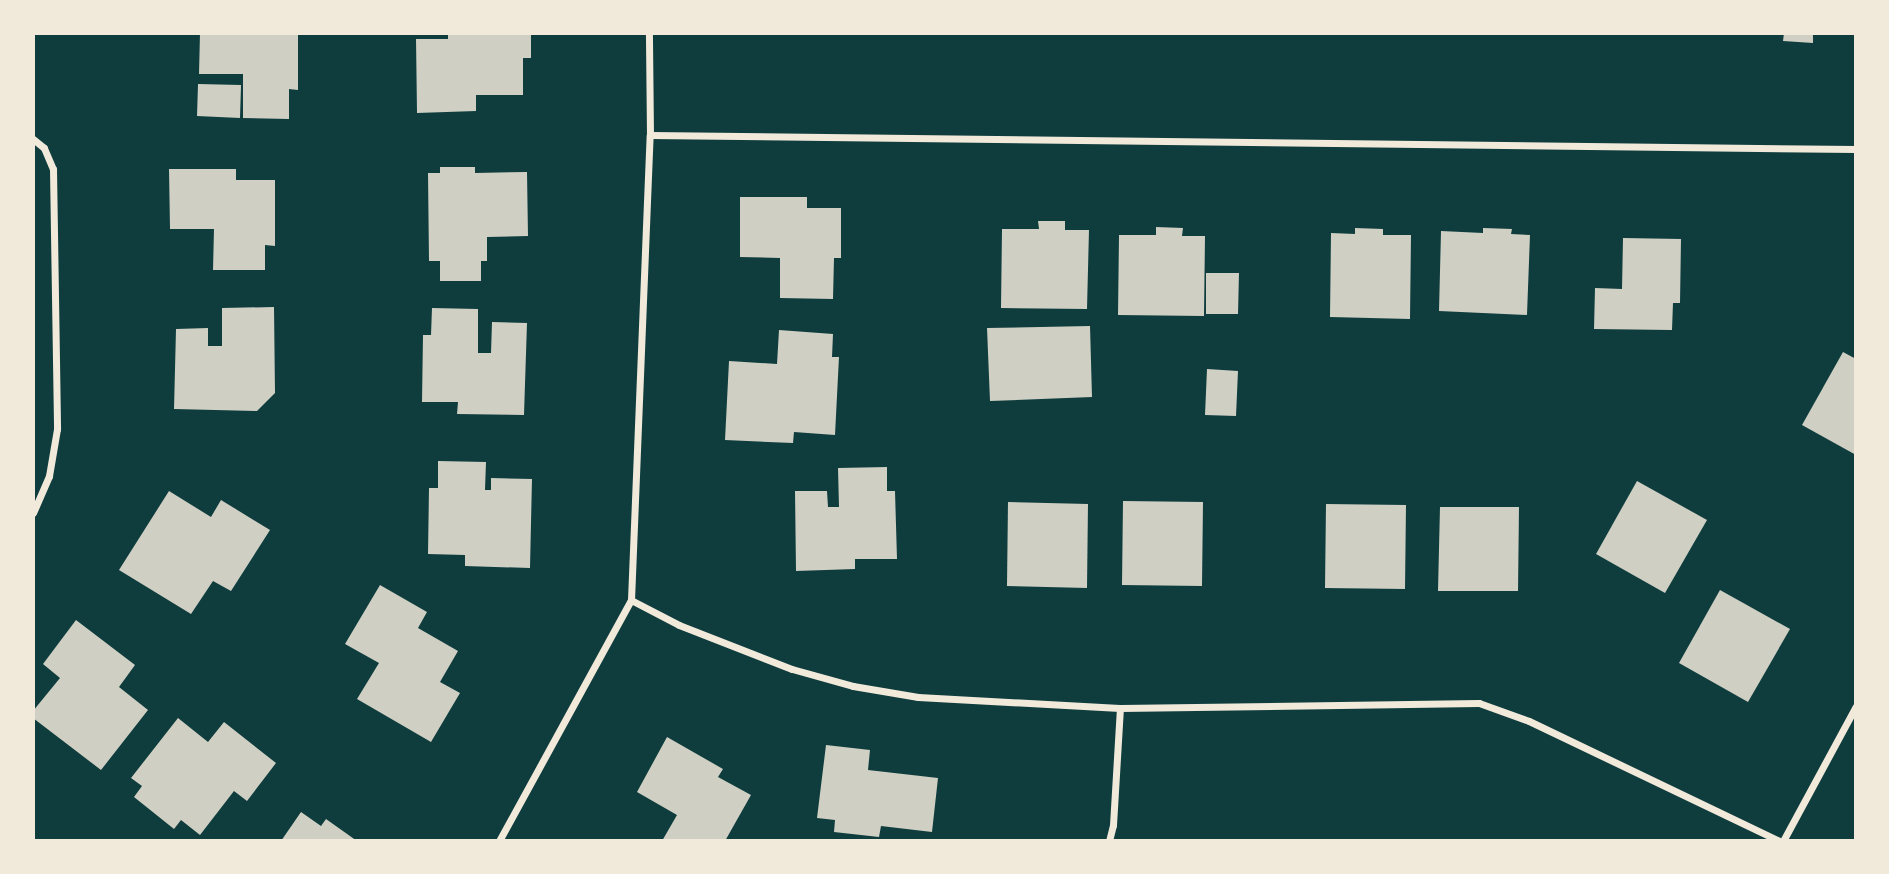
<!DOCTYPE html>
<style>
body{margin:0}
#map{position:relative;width:1889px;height:874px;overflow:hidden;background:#0f3d3e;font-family:"Noto Sans",sans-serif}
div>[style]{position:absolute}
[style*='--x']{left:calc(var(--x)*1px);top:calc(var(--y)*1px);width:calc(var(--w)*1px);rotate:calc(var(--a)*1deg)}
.building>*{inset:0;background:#cfcfc3}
.minor>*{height:7px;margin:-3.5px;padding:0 3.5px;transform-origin:3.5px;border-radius:3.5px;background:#f1e9da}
span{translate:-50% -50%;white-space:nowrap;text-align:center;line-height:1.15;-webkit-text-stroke:5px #f1e9da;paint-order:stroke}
.frame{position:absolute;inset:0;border:35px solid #f1e9da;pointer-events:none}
</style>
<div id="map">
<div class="building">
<i style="clip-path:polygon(200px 33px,298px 33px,298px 90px,289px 89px,289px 119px,243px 118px,243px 74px,199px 74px)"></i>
<i style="clip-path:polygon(448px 33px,531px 33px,531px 58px,523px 58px,523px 95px,476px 95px,476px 111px,417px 113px,416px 39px,448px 39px)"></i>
<i style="clip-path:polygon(1784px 33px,1813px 33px,1813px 43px,1783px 41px)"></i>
<i style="clip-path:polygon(198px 84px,241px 85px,240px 118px,197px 116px)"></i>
<i style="clip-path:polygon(440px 167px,475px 167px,475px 173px,527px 172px,528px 236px,487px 237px,487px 261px,481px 261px,481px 281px,440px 281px,440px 261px,429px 261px,428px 173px,440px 173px)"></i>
<i style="clip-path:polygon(169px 169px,236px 169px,236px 180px,275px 180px,275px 246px,265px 245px,265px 270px,213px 270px,214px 229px,170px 229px)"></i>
<i style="clip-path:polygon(740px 197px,807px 197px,807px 208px,841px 208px,841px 258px,834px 258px,833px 299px,780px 298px,780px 258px,740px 257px)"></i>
<i style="clip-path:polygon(1038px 221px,1065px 221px,1065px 230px,1089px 230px,1087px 309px,1001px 308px,1002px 229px,1039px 229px)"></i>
<i style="clip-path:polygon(1156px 227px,1183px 228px,1182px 236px,1205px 236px,1204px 316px,1118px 315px,1119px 235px,1156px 235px)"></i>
<i style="clip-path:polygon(1355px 228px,1383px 229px,1383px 235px,1411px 235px,1410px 319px,1330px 317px,1331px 233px,1355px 234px)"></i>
<i style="clip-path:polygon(1483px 228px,1512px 229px,1511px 234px,1530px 235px,1527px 315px,1439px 311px,1441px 231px,1483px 233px)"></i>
<i style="clip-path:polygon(1623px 238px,1681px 239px,1680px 303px,1673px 303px,1672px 330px,1594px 329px,1595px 288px,1622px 289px)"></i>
<i style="clip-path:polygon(1206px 273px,1239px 273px,1238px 314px,1206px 314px)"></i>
<i style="clip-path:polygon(274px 307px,275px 393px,257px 411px,174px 409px,176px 329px,208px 328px,208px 346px,222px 346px,222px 308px)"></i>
<i style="clip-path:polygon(432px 308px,478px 309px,478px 353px,491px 353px,492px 322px,527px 323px,524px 415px,457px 414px,458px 402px,422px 402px,423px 335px,431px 335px)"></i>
<i style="clip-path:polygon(1090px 326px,1092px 397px,990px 401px,987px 328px)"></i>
<i style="clip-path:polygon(779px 330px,833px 334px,832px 357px,839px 357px,835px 435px,794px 432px,793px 443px,725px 440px,729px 361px,777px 364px)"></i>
<i style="clip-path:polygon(1843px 352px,1856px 359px,1856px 455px,1802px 425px)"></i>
<i style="clip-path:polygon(1207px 369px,1238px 371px,1236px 416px,1205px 415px)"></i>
<i style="clip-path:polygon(438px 461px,486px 462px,485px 490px,491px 490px,491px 478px,532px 479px,530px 568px,465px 566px,465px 555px,428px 554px,429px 488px,438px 488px)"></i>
<i style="clip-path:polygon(887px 467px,887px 491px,895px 491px,897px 559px,855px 559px,855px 569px,796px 571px,795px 491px,827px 491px,828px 507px,839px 507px,838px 468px)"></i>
<i style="clip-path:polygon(1637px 481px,1707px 520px,1665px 593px,1596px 554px)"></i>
<i style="clip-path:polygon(169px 491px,211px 517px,221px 500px,270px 530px,231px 591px,213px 581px,191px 614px,119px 570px)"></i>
<i style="clip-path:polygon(1123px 501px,1203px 502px,1202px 586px,1122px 585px)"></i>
<i style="clip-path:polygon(1008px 502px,1088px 504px,1087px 588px,1007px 586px)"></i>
<i style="clip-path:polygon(1326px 504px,1406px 505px,1405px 589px,1325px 588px)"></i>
<i style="clip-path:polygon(1440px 507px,1519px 507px,1518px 591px,1438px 591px)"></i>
<i style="clip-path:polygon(380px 585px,427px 612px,418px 628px,458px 651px,440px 682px,460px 693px,431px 742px,357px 699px,379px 663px,345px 644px)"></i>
<i style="clip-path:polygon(1720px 590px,1790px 629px,1748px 702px,1679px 663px)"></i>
<i style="clip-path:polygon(76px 620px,135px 665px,119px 687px,148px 710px,101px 770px,33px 718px,33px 711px,60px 678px,43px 664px)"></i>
<i style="clip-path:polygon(178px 718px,208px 742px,224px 722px,276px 763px,247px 801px,234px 791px,200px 835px,181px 820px,174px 829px,134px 797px,142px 786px,131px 778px)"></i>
<i style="clip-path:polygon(667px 737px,723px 769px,718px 777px,751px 795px,725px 841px,662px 841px,677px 815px,637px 792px)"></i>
<i style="clip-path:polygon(826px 745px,870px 750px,868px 770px,938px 778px,932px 832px,881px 826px,879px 837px,834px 832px,835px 820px,817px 818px)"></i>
<i style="clip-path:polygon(301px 812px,321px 826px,326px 819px,357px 841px,281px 841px)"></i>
</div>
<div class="minor">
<i style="--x:650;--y:135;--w:1206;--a:0.67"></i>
<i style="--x:33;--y:139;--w:14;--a:39"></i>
<i style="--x:44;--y:148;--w:23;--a:67"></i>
<i style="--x:53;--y:169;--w:260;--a:89.1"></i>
<i style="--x:57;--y:429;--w:48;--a:99.7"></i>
<i style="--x:49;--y:476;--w:40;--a:113.4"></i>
<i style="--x:631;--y:600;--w:54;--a:27.5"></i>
<i style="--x:679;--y:625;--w:121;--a:21.3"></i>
<i style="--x:792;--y:669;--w:63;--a:15.6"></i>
<i style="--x:853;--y:686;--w:66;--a:9.6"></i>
<i style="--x:918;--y:697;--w:202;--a:3.1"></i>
<i style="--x:1120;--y:708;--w:359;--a:-0.8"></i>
<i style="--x:1479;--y:703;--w:53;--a:19.8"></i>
<i style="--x:1529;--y:721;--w:277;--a:25.6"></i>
<i style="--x:499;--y:841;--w:275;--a:-61.3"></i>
<i style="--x:631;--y:600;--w:465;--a:-87.7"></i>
<i style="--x:650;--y:135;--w:102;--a:-90.6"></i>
<i style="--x:1109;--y:841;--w:16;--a:-76"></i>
<i style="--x:1113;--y:825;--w:117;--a:-86.6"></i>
<i style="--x:1783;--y:841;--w:153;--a:-61.6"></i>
</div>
<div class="frame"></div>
</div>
